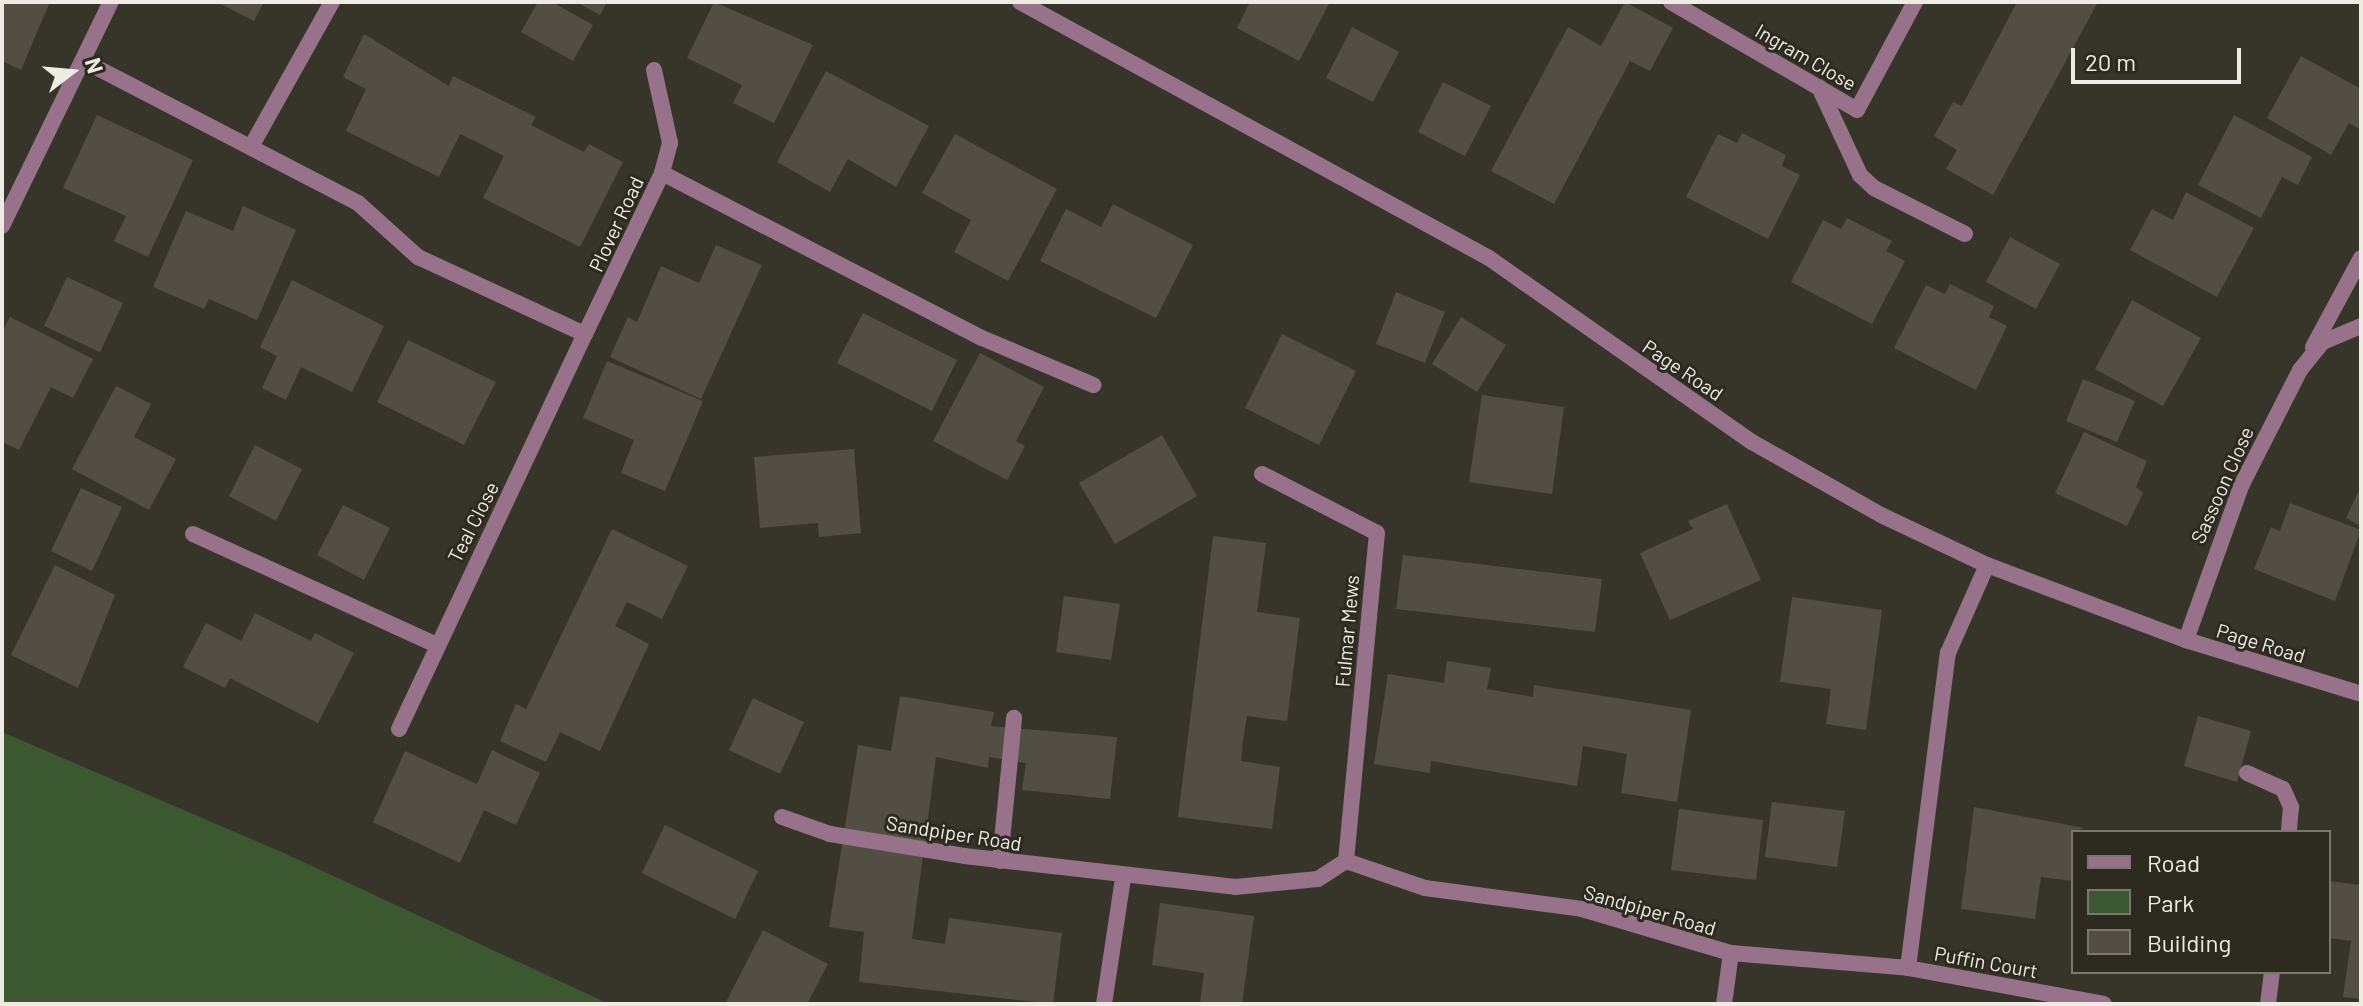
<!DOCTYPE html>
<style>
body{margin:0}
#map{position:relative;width:2363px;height:1006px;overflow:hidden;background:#373429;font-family:Barlow,sans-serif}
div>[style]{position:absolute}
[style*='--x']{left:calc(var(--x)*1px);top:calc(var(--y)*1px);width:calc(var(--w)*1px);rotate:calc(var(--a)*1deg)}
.green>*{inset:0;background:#3b5831}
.building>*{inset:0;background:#524e43}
.lane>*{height:16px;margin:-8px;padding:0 8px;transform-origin:8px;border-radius:8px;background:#98718a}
.street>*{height:16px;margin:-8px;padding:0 8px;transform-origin:8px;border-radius:8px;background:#98718a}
span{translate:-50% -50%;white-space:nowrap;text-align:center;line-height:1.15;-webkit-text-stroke:6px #2d2a20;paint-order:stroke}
.street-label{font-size:20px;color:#edebe4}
.frame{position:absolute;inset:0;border:4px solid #edebe4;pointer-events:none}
.legend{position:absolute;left:2071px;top:830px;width:260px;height:144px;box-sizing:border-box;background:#2d2a20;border:2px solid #7a776e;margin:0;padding:10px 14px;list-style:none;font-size:24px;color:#edebe4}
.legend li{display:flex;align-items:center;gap:16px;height:40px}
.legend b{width:40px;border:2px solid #7a776e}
.north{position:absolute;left:32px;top:32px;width:80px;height:80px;-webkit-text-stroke:6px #2d2a20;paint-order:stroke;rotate:74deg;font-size:22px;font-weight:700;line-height:32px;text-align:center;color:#edebe4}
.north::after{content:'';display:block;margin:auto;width:28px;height:36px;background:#edebe4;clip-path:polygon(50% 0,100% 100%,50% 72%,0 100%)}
.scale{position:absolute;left:2071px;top:48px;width:170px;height:36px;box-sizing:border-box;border:4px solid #edebe4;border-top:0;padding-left:10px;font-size:24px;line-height:28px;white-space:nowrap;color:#edebe4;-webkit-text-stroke:6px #2d2a20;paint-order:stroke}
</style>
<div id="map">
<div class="green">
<i style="clip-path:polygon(2px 732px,284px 853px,609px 1004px,2px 1004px)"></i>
</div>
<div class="building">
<i style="clip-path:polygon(2px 2px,50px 2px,21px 70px,2px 61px)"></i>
<i style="clip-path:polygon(217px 2px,264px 2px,254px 21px)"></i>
<i style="clip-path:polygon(538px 2px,552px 2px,593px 25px,573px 61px,521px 32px)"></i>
<i style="clip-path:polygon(576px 2px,607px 2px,600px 15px)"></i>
<i style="clip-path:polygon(714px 2px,813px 45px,774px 123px,733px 103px,742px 85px,687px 58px)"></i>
<i style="clip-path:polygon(1250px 2px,1330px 2px,1299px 61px,1237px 28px)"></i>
<i style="clip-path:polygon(1625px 2px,1673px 28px,1650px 71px,1630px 61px,1554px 204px,1491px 171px,1568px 27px,1601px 46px)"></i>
<i style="clip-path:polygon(2012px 2px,2098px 2px,1993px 195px,1946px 169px,1957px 150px,1934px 136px,1953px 102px,1962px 106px,2016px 4px)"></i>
<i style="clip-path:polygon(1352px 27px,1399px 52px,1373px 102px,1326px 78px)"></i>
<i style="clip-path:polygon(364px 34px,449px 86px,453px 76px,536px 117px,531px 125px,584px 152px,589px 144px,623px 162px,580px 247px,483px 198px,504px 156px,481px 144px,460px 134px,439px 177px,346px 131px,366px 89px,343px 77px)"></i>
<i style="clip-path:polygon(2301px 56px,2361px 89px,2361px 130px,2349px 123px,2331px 155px,2267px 118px)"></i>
<i style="clip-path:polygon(826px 71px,929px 126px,896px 187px,848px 159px,830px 192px,777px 162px)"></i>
<i style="clip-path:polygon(1443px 82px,1491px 106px,1465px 156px,1418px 132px)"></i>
<i style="clip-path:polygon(97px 115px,193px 160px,148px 257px,114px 241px,126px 216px,63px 188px)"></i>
<i style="clip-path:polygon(2234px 115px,2312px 157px,2298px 185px,2282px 177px,2261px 218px,2198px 185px)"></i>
<i style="clip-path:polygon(1742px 133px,1786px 155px,1782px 166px,1800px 175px,1768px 239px,1686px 197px,1718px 134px,1737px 143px)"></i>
<i style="clip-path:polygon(955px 134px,1057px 189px,1008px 281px,954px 252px,971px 220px,922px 193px)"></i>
<i style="clip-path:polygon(2186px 192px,2254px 228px,2217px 297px,2130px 250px,2152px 209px,2173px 220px)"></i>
<i style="clip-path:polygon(1113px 204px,1193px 245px,1156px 318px,1040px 261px,1066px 209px,1101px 227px)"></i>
<i style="clip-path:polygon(243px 206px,296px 230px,257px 320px,209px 299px,204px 309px,153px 287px,186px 211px,233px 231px)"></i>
<i style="clip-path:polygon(1847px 218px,1892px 241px,1886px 251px,1905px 261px,1872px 324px,1791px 282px,1823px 220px,1841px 229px)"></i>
<i style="clip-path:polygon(2010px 237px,2060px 264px,2036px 309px,1986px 282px)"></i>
<i style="clip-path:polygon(716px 245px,762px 265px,701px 399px,610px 357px,628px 317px,637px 322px,661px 266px,699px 283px)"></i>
<i style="clip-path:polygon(67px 277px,123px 303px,100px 352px,44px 326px)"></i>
<i style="clip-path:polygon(292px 280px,384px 326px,352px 392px,301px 367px,286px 400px,262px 388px,277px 356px,260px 347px)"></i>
<i style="clip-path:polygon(1950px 284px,1994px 306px,1989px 317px,2007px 326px,1976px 390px,1894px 348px,1926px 285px,1945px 294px)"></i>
<i style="clip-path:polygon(1396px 292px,1445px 312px,1425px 363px,1376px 344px)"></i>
<i style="clip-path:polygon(2132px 300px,2201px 338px,2163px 406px,2095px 369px)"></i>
<i style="clip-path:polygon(863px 313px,957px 360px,932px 411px,837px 363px)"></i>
<i style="clip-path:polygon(10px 317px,93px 359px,73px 398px,51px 387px,19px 450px,2px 442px,2px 332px)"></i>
<i style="clip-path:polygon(1461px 317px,1506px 345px,1477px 392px,1432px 364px)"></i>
<i style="clip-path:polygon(1282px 334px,1356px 371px,1319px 445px,1245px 408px)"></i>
<i style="clip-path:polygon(408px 340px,496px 382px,464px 445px,377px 402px)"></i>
<i style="clip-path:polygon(980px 353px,1044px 387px,1016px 441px,1025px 446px,1007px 480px,933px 441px)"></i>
<i style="clip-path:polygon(607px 361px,703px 401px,665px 491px,621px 473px,634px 440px,583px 418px)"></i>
<i style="clip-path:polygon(2083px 379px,2135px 401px,2117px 442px,2066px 421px)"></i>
<i style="clip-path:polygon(116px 386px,151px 404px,134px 437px,176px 459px,149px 510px,72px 469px)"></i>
<i style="clip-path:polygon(1482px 395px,1564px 407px,1552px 494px,1469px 482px)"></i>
<i style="clip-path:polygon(2084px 432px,2147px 461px,2136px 487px,2143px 493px,2127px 526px,2055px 493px)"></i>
<i style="clip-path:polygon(1162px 435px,1197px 496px,1115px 544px,1079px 483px)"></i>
<i style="clip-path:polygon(255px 445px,302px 469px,276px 521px,229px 496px)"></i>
<i style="clip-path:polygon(854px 449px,861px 533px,819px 537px,818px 523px,760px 528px,754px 457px)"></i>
<i style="clip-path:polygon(2361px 486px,2361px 526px,2346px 518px)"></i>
<i style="clip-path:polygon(81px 488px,122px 507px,92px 571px,51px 551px)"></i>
<i style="clip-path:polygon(2290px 503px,2361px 530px,2335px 601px,2254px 569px,2271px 527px,2280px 531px)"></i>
<i style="clip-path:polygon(1727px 504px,1761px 580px,1670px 620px,1640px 553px,1693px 529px,1688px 521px)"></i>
<i style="clip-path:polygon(343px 505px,390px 528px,364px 580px,317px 555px)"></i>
<i style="clip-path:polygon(612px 529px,688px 566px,662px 619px,627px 602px,615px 626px,649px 644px,600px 751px,560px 732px,546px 762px,500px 741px,516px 704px,526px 709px)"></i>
<i style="clip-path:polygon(1213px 536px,1266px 543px,1257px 612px,1300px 618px,1287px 721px,1247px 716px,1243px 741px,1241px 761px,1280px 767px,1272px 829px,1178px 817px)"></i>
<i style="clip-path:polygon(1403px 555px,1602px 579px,1595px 632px,1396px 609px)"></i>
<i style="clip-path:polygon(55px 565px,115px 595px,78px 688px,11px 655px)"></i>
<i style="clip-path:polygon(1064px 596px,1120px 604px,1111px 660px,1056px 652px)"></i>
<i style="clip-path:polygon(1792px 597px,1882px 610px,1866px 730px,1826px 724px,1831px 689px,1780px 682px)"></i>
<i style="clip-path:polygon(255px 613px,311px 641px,315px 633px,354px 653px,318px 723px,230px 678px,225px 688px,183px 667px,206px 623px,241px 641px)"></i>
<i style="clip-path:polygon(1447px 661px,1491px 668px,1487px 689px,1533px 697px,1534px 685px,1691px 710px,1677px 802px,1621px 793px,1627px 754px,1583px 746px,1577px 786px,1431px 761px,1430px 773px,1374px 764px,1388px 674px,1444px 683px)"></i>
<i style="clip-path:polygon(900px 696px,994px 712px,991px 726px,1117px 737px,1110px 799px,1022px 790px,1026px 763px,989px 757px,988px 768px,936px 757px,912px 939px,945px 944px,949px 918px,1062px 933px,1053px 1004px,859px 982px,864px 932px,829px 927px,858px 745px,891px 751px)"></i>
<i style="clip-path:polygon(753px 698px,804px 722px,780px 774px,729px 750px)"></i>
<i style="clip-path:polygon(2198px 716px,2251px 731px,2237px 782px,2184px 766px)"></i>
<i style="clip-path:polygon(492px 750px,540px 773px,516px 825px,484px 810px,460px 863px,373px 822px,405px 751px,477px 784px)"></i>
<i style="clip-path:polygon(1772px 802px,1845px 811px,1837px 867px,1765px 857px)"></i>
<i style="clip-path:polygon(1974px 807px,2084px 828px,2073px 832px,2073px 881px,2041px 877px,2035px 919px,1961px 909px)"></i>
<i style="clip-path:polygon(1679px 809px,1763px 820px,1756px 880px,1671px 870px)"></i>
<i style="clip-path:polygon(665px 825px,758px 871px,735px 919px,642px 873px)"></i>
<i style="clip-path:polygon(2329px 881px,2361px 885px,2361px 999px,2343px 997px,2351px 941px,2329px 938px)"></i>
<i style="clip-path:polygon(1160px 903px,1254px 916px,1242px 1004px,1200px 1004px,1204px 973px,1152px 965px)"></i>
<i style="clip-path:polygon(763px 930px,828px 964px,807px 1004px,725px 1004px)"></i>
</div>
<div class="lane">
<i style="--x:654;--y:70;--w:75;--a:77.6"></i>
<i style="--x:670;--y:143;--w:31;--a:105"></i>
<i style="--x:1819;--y:87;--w:97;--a:65"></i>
<i style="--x:1860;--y:175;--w:19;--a:43"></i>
<i style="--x:1874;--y:188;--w:102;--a:26.8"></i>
<i style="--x:193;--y:534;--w:268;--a:24.5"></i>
<i style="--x:2247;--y:773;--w:39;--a:24"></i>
<i style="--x:2283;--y:789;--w:20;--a:66"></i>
<i style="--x:2291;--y:807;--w:25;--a:95"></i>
<i style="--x:1000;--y:861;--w:144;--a:-84.4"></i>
<i style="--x:2268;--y:1004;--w:32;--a:-83"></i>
</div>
<div class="street">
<i style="--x:1020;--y:2;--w:534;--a:28.63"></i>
<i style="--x:1489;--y:258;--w:321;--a:35"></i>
<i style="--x:1752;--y:442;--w:148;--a:29.5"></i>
<i style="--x:1881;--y:515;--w:117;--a:25.3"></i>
<i style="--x:1987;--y:565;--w:213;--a:20.7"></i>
<i style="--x:2186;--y:640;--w:183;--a:17.1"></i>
<i style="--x:1671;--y:2;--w:215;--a:30.1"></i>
<i style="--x:1857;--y:110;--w:123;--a:-61.8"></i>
<i style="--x:84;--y:61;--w:309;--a:27.4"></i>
<i style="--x:358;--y:203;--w:81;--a:42"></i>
<i style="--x:418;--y:257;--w:184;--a:24.8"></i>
<i style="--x:585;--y:334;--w:178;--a:-64.4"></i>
<i style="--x:662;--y:173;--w:360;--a:27.3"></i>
<i style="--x:982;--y:338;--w:121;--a:22.9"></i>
<i style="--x:252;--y:145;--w:164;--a:-60.8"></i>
<i style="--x:2;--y:226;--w:249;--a:-64.1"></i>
<i style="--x:2313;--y:347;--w:101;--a:-61.7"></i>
<i style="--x:1262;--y:474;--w:129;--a:27.2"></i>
<i style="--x:1377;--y:533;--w:329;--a:95.4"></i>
<i style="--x:2186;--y:640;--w:166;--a:-70.3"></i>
<i style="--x:2242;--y:484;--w:128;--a:-63"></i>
<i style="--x:2300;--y:370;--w:36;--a:-51"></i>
<i style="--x:2323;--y:342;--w:41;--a:-22.8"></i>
<i style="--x:399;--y:729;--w:437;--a:-64.8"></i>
<i style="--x:782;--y:817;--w:51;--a:19.5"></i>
<i style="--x:830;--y:834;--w:136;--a:9.3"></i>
<i style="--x:964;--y:856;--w:273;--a:6.5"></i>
<i style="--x:1235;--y:887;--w:83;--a:-5.5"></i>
<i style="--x:1318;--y:879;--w:33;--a:-33"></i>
<i style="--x:1346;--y:861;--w:83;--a:18.9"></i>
<i style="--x:1425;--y:888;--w:158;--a:7.6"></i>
<i style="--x:1582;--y:909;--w:155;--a:16.5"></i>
<i style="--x:1731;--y:953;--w:178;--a:4.8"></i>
<i style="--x:1908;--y:968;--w:318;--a:-82.8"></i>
<i style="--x:1948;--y:653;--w:96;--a:-66.1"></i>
<i style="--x:1908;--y:968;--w:199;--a:10.4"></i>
<i style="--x:1104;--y:1004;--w:127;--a:-81.4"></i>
<i style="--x:1724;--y:1004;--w:51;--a:-82.2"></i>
</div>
<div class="street-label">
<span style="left:1806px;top:57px;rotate:30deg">Ingram Close</span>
<span style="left:616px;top:224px;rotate:-65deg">Plover Road</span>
<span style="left:1683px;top:370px;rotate:34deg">Page Road</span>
<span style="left:2222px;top:485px;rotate:-66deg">Sassoon Close</span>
<span style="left:473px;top:522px;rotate:-63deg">Teal Close</span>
<span style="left:1347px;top:631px;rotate:-85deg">Fulmar Mews</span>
<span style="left:2261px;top:643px;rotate:17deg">Page Road</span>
<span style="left:954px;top:833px;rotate:9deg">Sandpiper Road</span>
<span style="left:1650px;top:910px;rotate:16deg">Sandpiper Road</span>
<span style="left:1986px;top:962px;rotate:10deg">Puffin Court</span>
</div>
<div class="frame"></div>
<ul class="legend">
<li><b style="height:10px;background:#98718a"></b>Road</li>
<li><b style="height:22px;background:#3b5831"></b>Park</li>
<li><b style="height:22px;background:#524e43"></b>Building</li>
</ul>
<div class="north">N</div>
<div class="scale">20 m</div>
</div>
